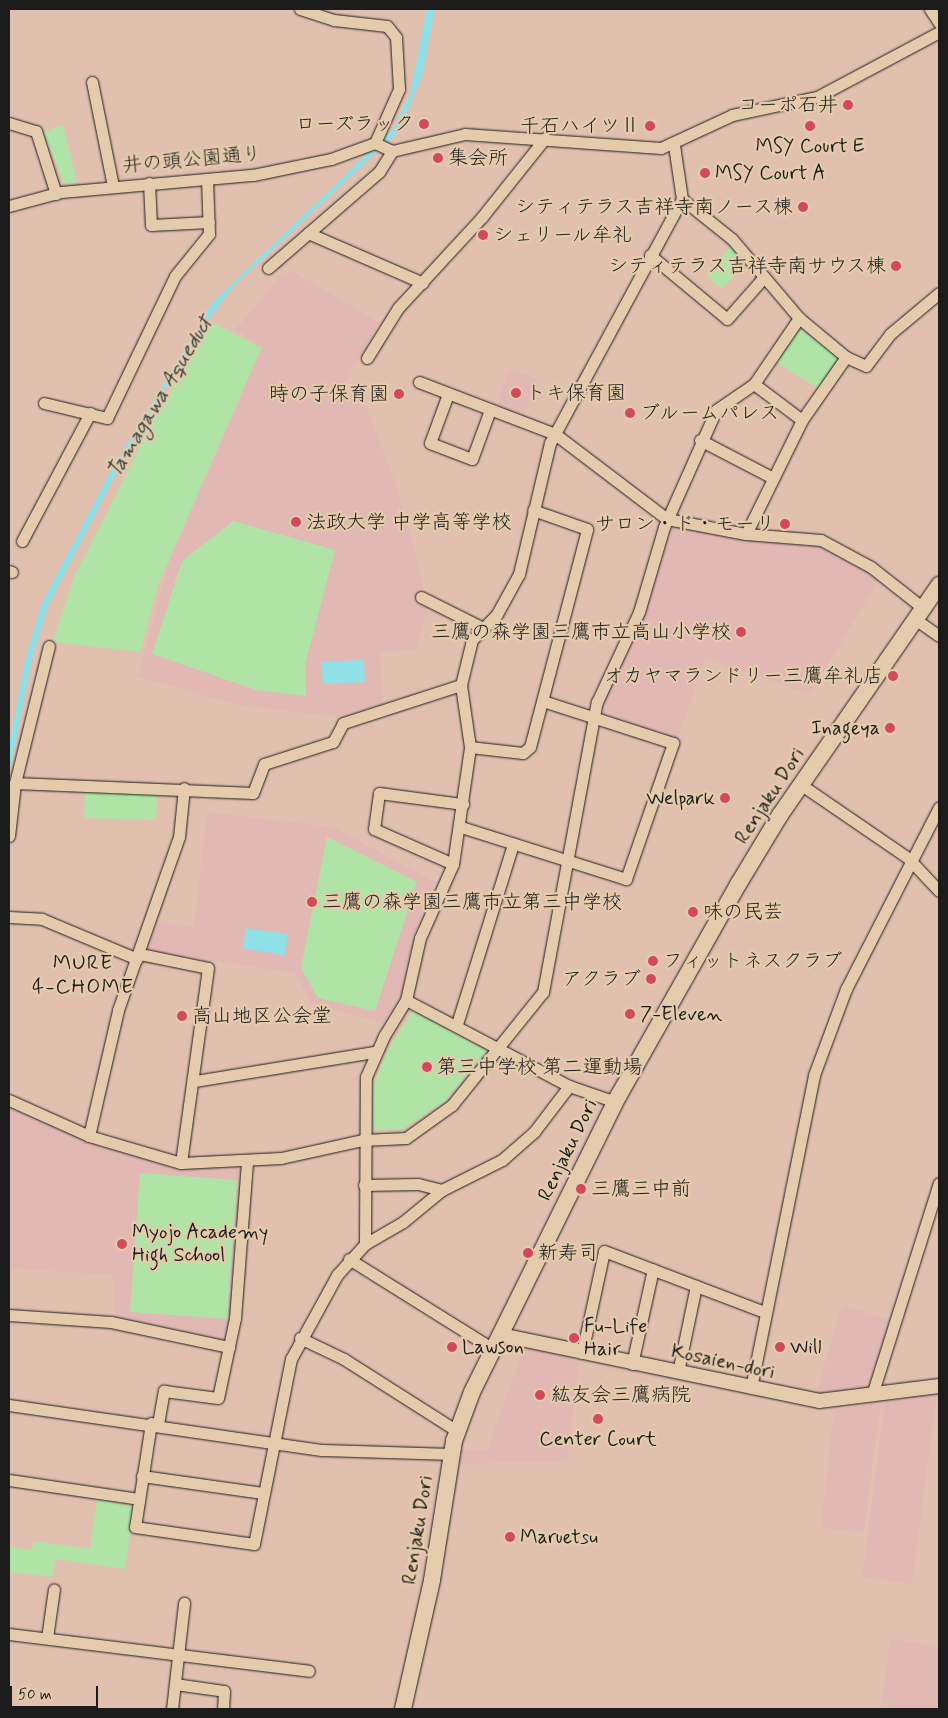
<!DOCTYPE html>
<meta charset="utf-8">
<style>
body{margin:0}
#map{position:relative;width:948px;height:1718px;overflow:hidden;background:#e2c0b0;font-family:Mynerve,"Klee One",sans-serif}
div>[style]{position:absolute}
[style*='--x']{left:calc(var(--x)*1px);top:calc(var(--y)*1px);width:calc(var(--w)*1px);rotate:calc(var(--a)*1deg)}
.built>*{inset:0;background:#e1b8b3}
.green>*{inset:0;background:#afe4a6}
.water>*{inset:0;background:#8fe0e7}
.roads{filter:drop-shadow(0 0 1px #1c1c1c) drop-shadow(0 0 1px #1c1c1c)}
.minor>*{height:11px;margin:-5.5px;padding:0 5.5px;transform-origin:5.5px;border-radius:5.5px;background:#e4cbac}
.tertiary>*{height:14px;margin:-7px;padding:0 7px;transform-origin:7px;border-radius:7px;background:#e4cbac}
.secondary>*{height:16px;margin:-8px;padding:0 8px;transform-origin:8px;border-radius:8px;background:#e4cbac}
.dots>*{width:14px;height:14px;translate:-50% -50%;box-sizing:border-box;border:2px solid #e4cbac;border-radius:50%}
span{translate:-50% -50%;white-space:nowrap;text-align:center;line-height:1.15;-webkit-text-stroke:4.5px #e4cbac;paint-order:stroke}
.poi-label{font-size:20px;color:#1c1c1c}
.right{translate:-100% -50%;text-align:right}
.left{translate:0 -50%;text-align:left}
.street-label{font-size:20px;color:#1c1c1c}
.water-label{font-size:21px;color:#334345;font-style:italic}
.neighbourhood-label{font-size:21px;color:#1c1c1c;letter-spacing:1px}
.frame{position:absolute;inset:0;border:10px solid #1c1c1c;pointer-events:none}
.scale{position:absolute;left:10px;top:1686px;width:88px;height:22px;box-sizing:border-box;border:2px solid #1c1c1c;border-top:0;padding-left:6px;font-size:15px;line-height:18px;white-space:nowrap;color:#1c1c1c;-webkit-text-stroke:4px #e4cbac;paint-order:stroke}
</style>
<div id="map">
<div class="built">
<i style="clip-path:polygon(292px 271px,379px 322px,342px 389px,366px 406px,396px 485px,417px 559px,424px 591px,420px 603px,429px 606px,415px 650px,380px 652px,383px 705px,334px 716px,243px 706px,138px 677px,168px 565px,263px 346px,235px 330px,282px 274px)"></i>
<i style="clip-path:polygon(509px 369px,537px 379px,523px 418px,495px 408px)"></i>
<i style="clip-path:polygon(674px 524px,815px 543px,880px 578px,810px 695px,706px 657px,677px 740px,604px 717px,603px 705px,644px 616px)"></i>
<i style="clip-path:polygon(207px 812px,333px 827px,435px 882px,413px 936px,403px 992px,383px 1023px,312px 1005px,295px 973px,147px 951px,156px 922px,194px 927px)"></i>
<i style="clip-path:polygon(9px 1103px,106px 1146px,151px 1161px,181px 1167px,242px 1169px,227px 1342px,130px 1324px,114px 1312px,113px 1275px,9px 1268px)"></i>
<i style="clip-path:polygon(845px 1306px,887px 1319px,890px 1324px,869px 1387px,820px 1394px,817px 1391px,840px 1310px)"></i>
<i style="clip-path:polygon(525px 1346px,579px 1361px,567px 1461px,459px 1464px,460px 1450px,487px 1450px)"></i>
<i style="clip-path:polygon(937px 1394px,912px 1584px,862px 1577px,885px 1401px)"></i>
<i style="clip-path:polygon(881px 1402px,864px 1532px,821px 1528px,834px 1410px)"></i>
<i style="clip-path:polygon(890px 1639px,939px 1646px,939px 1709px,881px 1709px)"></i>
</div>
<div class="green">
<i style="clip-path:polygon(63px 125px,77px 182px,64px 184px,44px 132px)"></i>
<i style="clip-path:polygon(731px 246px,745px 262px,722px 289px,707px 276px)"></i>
<i style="clip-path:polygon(216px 324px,261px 348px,158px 585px,140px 652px,53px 642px,74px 577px,123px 481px,156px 415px,210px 326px)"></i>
<i style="clip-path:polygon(801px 330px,838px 357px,820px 389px,778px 363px,796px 331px)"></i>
<i style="clip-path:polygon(233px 521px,335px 550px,305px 665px,306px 696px,256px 690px,152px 654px,182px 561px)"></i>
<i style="clip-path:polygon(85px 786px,157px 788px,156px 820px,84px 818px)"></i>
<i style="clip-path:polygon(327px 837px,417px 882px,375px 1011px,318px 998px,301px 968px)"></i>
<i style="clip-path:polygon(413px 1011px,487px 1051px,445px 1101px,403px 1129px,374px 1130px,374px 1083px,388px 1049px)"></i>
<i style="clip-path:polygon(140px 1173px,237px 1180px,227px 1319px,130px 1312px)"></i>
<i style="clip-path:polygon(97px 1499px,134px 1507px,125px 1569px,55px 1559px,53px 1577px,9px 1572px,9px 1547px,32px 1550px,34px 1541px,90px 1549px)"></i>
</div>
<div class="water">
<i style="clip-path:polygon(427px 9px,435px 9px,423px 73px,400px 130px,235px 285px,196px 336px,119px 468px,48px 606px,32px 659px,9px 775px,9px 746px,25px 661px,41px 605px,114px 465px,213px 302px,392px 130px,410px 94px)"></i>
<i style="clip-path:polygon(364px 660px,365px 682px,323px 684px,321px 662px)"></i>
<i style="clip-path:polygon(246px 928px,288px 934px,285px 955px,243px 949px)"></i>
</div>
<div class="roads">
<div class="minor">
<i style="--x:300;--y:9;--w:36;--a:18"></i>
<i style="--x:334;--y:20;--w:53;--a:6.5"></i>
<i style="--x:387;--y:26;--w:14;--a:51"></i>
<i style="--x:396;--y:37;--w:52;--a:86.7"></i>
<i style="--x:399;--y:89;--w:59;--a:114"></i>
<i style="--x:930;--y:9;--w:17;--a:57"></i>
<i style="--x:92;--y:82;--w:106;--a:78.6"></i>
<i style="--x:9;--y:123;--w:28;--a:17"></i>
<i style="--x:36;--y:131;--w:66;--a:72.4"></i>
<i style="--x:674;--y:145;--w:55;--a:81.6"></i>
<i style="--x:682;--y:199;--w:64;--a:38.7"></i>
<i style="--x:732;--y:239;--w:104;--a:49.7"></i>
<i style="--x:149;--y:183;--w:42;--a:87.3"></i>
<i style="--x:151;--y:225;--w:58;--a:-3"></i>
<i style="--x:9;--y:206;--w:54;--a:-15.1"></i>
<i style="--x:61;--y:192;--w:193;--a:-5.1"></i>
<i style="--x:253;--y:175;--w:80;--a:-11.6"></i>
<i style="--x:331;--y:159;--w:47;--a:-20"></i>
<i style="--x:375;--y:143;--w:19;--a:25"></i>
<i style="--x:392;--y:151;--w:75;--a:-13.1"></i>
<i style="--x:465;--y:134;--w:196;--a:4.1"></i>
<i style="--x:661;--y:148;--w:78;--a:-24.9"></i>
<i style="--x:732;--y:115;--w:87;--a:-12"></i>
<i style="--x:817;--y:97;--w:138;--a:-28"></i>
<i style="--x:308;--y:233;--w:125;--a:23.5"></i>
<i style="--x:650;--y:255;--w:100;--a:39.7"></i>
<i style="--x:727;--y:319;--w:56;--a:-48.6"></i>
<i style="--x:268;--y:268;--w:147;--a:-40.9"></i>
<i style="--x:379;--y:172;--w:25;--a:-58"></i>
<i style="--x:367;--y:358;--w:59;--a:-58.2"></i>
<i style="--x:398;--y:308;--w:124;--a:-47.3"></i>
<i style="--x:482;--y:217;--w:101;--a:-51.4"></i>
<i style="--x:419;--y:382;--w:146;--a:20.9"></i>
<i style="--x:555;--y:434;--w:141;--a:37.2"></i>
<i style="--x:667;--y:519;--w:80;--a:10.8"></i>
<i style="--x:746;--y:534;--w:75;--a:4.6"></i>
<i style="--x:821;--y:540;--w:57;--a:28.4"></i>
<i style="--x:871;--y:567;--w:66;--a:38.3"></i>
<i style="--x:754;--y:384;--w:60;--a:36.9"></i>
<i style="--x:448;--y:394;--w:52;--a:110.2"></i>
<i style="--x:430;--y:443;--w:45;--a:20.9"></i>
<i style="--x:472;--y:459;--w:52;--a:-69.8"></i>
<i style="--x:44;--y:403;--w:65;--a:13.4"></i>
<i style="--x:107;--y:418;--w:157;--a:-64.4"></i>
<i style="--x:175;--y:276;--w:54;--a:-51"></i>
<i style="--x:209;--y:234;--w:55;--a:-92.1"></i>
<i style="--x:700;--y:440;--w:82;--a:27.5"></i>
<i style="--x:746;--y:534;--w:127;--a:-63.8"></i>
<i style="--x:802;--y:420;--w:77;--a:-55.1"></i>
<i style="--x:22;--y:541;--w:145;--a:-62"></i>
<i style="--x:9;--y:571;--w:3;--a:18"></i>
<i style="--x:421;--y:597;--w:67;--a:26.6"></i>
<i style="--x:915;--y:619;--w:29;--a:35"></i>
<i style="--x:470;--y:747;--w:63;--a:-98.3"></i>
<i style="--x:461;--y:685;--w:46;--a:-76.3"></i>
<i style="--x:472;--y:640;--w:36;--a:-46"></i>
<i style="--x:497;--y:614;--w:46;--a:-61.2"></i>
<i style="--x:519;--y:574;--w:135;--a:-76.7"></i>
<i style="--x:550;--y:443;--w:277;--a:-61.6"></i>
<i style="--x:15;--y:783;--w:238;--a:2.4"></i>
<i style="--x:253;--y:793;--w:31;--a:-69"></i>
<i style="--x:264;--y:764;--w:72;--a:-17.7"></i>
<i style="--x:333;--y:742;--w:21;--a:-62"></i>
<i style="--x:343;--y:723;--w:124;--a:-17.9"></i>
<i style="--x:800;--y:784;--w:131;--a:34.4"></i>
<i style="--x:908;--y:858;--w:45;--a:46.8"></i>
<i style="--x:461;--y:827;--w:173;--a:17.5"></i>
<i style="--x:626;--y:879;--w:144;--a:-70.9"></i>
<i style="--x:673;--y:743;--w:137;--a:-162.1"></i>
<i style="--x:9;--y:836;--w:53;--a:-83.5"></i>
<i style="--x:15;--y:783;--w:141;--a:-76.1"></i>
<i style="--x:453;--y:864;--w:86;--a:-156.1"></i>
<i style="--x:374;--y:829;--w:36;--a:-82"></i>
<i style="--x:379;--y:793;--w:85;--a:7.5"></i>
<i style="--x:9;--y:917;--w:33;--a:3"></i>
<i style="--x:42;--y:919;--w:103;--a:22.8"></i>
<i style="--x:140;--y:954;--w:69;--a:11.6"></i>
<i style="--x:208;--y:968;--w:197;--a:97.9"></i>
<i style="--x:406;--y:1000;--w:184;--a:27.8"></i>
<i style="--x:569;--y:1086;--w:50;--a:18.8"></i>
<i style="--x:457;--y:1024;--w:189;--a:-72.7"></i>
<i style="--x:195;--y:1081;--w:182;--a:-9.2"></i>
<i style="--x:9;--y:1100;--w:88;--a:24.2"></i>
<i style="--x:89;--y:1136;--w:96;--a:16.4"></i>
<i style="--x:181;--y:1163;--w:100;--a:-2.9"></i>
<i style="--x:281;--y:1158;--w:84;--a:-12.4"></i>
<i style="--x:363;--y:1140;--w:43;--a:-2.7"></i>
<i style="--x:406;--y:1138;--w:57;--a:-35.7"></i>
<i style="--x:452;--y:1105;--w:145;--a:-51.2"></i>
<i style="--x:543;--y:992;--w:295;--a:-79.5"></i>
<i style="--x:597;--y:702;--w:99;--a:-65"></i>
<i style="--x:639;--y:612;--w:89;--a:-73.6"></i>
<i style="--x:664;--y:527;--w:128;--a:-66"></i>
<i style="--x:716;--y:410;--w:46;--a:-34.4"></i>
<i style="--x:754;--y:384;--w:80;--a:-55.7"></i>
<i style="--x:799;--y:318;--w:61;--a:39.7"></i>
<i style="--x:846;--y:357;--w:22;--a:24"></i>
<i style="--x:866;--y:366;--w:40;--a:-53"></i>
<i style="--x:890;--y:334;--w:64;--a:-39.9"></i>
<i style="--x:89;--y:1136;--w:129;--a:-77"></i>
<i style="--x:118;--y:1010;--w:183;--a:-70.6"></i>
<i style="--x:179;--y:837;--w:49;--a:-84.2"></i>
<i style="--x:364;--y:1185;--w:54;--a:-1.1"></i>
<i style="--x:418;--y:1184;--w:25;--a:14"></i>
<i style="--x:365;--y:1244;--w:167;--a:-89.7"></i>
<i style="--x:366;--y:1077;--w:45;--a:-66.3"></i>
<i style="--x:384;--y:1036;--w:42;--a:-58.6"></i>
<i style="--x:406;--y:1000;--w:64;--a:-77.3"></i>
<i style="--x:420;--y:938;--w:81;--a:-66"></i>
<i style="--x:453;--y:864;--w:118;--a:-81.7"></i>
<i style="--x:470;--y:747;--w:53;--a:6.5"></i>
<i style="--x:523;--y:753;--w:9;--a:-41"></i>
<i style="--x:530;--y:747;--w:225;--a:-75.3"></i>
<i style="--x:587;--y:529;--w:57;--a:-160.6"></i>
<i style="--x:349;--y:1259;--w:170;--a:32"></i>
<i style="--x:9;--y:1315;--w:102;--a:3.9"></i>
<i style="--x:111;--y:1322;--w:121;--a:12"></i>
<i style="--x:300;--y:1338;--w:49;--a:25.5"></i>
<i style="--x:344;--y:1359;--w:134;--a:32.5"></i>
<i style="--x:582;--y:1353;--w:104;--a:-77.8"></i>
<i style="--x:604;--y:1251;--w:172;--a:20.8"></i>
<i style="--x:632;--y:1364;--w:97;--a:-77.5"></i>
<i style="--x:678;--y:1372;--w:88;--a:-78.2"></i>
<i style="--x:751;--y:1388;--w:319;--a:-78.6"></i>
<i style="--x:814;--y:1075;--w:92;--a:-69.6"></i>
<i style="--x:846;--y:989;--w:204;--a:-62.9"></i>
<i style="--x:872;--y:1395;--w:222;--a:-72.5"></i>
<i style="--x:9;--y:1405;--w:317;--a:8.2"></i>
<i style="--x:323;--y:1450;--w:129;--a:1.8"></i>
<i style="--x:151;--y:1423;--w:105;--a:98.7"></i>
<i style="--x:135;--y:1527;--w:120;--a:8.1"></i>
<i style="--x:254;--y:1544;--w:189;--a:-78.7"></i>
<i style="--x:291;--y:1359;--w:96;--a:-61.3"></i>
<i style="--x:337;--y:1275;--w:42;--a:-47.9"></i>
<i style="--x:365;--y:1244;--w:44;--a:-30.1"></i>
<i style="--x:403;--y:1222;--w:50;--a:-39.4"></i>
<i style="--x:442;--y:1190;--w:67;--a:-26.6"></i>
<i style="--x:502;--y:1160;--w:43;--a:-41.2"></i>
<i style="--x:534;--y:1132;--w:58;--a:-52.7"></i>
<i style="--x:158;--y:1424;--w:34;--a:-80"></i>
<i style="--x:164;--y:1391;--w:54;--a:7.4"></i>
<i style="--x:218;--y:1398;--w:82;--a:-78"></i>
<i style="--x:235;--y:1318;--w:157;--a:-85.6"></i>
<i style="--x:142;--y:1476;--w:122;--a:8"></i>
<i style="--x:9;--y:1480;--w:131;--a:8.3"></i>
<i style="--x:9;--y:1634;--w:302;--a:7"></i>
<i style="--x:47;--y:1638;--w:49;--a:-81.9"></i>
<i style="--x:175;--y:1684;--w:49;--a:8.1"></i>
<i style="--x:224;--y:1691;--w:18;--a:93"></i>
<i style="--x:172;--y:1709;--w:107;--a:-83.5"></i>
</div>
<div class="tertiary">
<i style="--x:501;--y:1335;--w:325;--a:11.7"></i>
<i style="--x:819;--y:1401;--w:121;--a:-7.1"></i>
</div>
<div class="secondary">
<i style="--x:403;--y:1709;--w:132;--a:-77.3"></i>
<i style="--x:432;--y:1580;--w:141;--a:-81"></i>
<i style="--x:454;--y:1441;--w:52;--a:-69.8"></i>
<i style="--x:472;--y:1392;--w:331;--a:-63.7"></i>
<i style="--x:619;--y:1095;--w:244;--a:-60.5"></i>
<i style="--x:739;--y:883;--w:79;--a:-58.9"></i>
<i style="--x:780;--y:815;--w:280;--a:-55.3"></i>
</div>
</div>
<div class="dots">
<i style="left:848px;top:105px;background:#d1495b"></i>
<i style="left:424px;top:124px;background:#d1495b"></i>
<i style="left:650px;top:126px;background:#d1495b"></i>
<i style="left:810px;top:126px;background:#d1495b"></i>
<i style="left:438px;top:158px;background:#d1495b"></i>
<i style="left:705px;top:173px;background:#d1495b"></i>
<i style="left:803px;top:207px;background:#d1495b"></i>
<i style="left:483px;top:235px;background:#d1495b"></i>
<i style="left:896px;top:266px;background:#d1495b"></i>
<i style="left:516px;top:393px;background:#d1495b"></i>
<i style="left:399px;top:394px;background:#d1495b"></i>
<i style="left:630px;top:413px;background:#d1495b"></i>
<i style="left:296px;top:522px;background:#d1495b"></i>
<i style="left:785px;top:524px;background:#d1495b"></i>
<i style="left:741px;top:632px;background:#d1495b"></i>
<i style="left:893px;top:676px;background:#d1495b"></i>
<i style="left:890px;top:728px;background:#d1495b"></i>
<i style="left:725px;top:798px;background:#d1495b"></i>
<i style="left:312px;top:902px;background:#d1495b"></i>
<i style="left:693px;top:912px;background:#d1495b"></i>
<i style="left:653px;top:961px;background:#d1495b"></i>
<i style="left:651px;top:979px;background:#d1495b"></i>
<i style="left:630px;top:1014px;background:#d1495b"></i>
<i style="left:182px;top:1016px;background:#d1495b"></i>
<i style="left:427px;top:1067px;background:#d1495b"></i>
<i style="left:581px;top:1189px;background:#d1495b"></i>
<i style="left:122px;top:1244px;background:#d1495b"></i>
<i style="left:528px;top:1253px;background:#d1495b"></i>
<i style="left:574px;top:1338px;background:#d1495b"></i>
<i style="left:452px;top:1347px;background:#d1495b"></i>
<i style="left:780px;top:1347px;background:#d1495b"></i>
<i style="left:540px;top:1395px;background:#d1495b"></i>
<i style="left:598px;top:1419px;background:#d1495b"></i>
<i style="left:510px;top:1537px;background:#d1495b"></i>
</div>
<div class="poi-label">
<span class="right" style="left:838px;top:105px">コーポ石井</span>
<span class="right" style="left:414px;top:124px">ローズラック</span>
<span class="right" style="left:640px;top:126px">千石ハイツⅡ</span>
<span style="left:810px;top:146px">MSY Court E</span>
<span class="left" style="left:448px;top:158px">集会所</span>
<span class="left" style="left:715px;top:173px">MSY Court A</span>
<span class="right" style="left:793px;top:207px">シティテラス吉祥寺南ノース棟</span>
<span class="left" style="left:493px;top:235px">シェリール牟礼</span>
<span class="right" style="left:886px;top:266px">シティテラス吉祥寺南サウス棟</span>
<span class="left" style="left:526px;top:393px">トキ保育園</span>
<span class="right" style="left:389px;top:394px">時の子保育園</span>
<span class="left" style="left:640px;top:413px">ブルームパレス</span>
<span class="left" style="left:306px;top:522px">法政大学 中学高等学校</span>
<span class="right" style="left:775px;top:524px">サロン・ド・モーリ</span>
<span class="right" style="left:731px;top:632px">三鷹の森学園三鷹市立高山小学校</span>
<span class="right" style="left:883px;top:676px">オカヤマランドリー三鷹牟礼店</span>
<span class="right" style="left:880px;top:728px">Inageya</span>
<span class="right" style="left:715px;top:798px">Welpark</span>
<span class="left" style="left:322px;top:902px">三鷹の森学園三鷹市立第三中学校</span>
<span class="left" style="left:703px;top:912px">味の民芸</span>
<span class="left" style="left:663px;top:961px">フィットネスクラブ</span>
<span class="right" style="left:641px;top:979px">アクラブ</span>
<span class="left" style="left:640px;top:1014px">7-Eleven</span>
<span class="left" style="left:192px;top:1016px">高山地区公会堂</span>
<span class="left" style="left:437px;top:1067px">第三中学校 第二運動場</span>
<span class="left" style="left:591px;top:1189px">三鷹三中前</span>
<span class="left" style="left:132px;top:1244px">Myojo Academy<br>High School</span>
<span class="left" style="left:538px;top:1253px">新寿司</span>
<span class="left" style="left:584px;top:1338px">Fu-Life<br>Hair</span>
<span class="left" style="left:462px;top:1347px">Lawson</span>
<span class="left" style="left:790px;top:1347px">Will</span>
<span class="left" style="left:551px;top:1395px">紘友会三鷹病院</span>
<span style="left:598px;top:1439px">Center Court</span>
<span class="left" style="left:520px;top:1537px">Maruetsu</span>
</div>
<div class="street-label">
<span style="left:192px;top:160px;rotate:-5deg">井の頭公園通り</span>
<span style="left:770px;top:796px;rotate:-57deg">Renjaku Dori</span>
<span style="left:568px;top:1150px;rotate:-64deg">Renjaku Dori</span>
<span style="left:723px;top:1362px;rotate:12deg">Kosaien-dori</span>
<span style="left:418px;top:1530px;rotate:-81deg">Renjaku Dori</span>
</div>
<div class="water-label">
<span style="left:160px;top:397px;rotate:-59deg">Tamagawa Aqueduct</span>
</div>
<div class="neighbourhood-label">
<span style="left:83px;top:975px">MURE<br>4-CHOME</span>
</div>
<div class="frame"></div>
<div class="scale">50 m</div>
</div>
